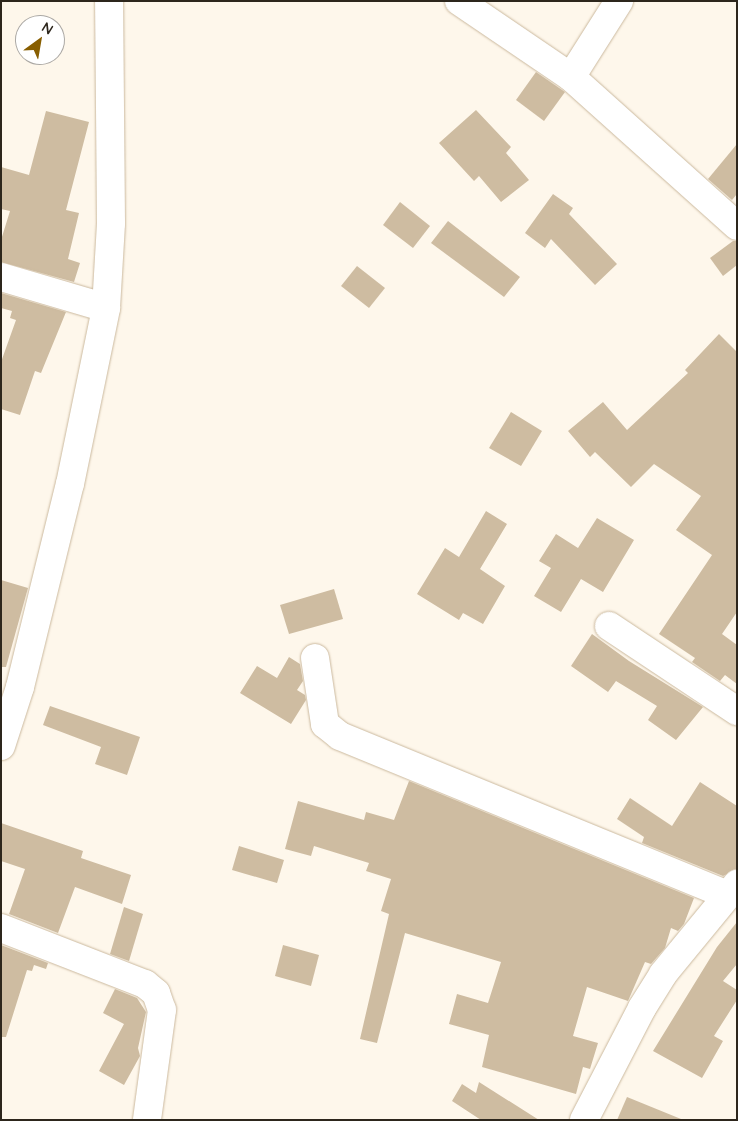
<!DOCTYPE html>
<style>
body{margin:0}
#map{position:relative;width:738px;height:1121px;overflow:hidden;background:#fef7eb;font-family:Quicksand,sans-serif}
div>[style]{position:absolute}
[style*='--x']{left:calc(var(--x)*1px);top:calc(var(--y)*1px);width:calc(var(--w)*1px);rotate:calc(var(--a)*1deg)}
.building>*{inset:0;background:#cebca1}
.roads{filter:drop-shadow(0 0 1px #cbb99e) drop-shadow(0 0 1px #cbb99e)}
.minor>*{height:28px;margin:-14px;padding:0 14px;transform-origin:14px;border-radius:14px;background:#fff}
span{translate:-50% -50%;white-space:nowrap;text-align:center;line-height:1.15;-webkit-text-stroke:4px #fff;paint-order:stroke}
.frame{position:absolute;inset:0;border:2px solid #2d261c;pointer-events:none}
.north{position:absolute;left:15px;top:15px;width:50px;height:50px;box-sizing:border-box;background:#fff;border:1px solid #aba8a4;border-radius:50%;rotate:32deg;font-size:14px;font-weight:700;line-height:20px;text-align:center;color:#2d261c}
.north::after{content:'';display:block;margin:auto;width:18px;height:22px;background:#885e00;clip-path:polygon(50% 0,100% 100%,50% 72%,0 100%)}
</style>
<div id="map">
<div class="building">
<i style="clip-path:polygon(536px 72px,565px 92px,544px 121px,516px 100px)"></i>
<i style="clip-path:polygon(476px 110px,511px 147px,506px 153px,529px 180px,501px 202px,479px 176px,474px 181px,439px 143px)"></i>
<i style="clip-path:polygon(46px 111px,89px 122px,66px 210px,79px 213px,68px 259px,80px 263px,74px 282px,1px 262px,1px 240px,10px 211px,1px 209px,1px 167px,29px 175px)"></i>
<i style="clip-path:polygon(737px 144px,737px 194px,732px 200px,708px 179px)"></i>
<i style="clip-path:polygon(553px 194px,573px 208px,569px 214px,617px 264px,595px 285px,551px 239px,545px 248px,525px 233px)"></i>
<i style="clip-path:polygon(400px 202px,430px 226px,413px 248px,383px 225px)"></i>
<i style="clip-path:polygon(448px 221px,520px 277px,504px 297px,431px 243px)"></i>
<i style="clip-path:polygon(733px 241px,737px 241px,737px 265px,723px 276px,710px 258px)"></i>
<i style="clip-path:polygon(357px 266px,385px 288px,369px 308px,341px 286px)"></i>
<i style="clip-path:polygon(1px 293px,66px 312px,41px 373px,35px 371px,20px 415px,1px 409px,1px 362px,16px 320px,10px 318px,12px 311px,1px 308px)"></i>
<i style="clip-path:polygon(719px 334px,737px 352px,737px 612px,722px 634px,737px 645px,737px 684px,725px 675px,720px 681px,692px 662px,695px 658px,659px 634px,712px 555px,676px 530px,701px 496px,654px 464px,631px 487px,595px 452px,590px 457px,568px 431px,603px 402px,627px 430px,688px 373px,685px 370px)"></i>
<i style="clip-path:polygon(511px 412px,542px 431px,521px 466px,489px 448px)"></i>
<i style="clip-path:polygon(486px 511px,507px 524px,480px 569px,505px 586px,483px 624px,463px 613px,459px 620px,417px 594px,445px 548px,459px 557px)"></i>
<i style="clip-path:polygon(597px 518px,634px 540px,603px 592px,581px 579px,561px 612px,534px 596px,551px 568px,539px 561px,556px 534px,578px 548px)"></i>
<i style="clip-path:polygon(1px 580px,28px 588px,6px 667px,1px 667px)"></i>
<i style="clip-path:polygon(334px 589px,343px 619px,289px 634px,280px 605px)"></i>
<i style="clip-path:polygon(592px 634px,629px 661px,703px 707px,676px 740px,648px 720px,657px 706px,616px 681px,608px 692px,571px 666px)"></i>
<i style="clip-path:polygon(289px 657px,300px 664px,303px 681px,297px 690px,305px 695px,306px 700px,291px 724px,240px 693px,257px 666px,277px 678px)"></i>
<i style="clip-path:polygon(50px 706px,140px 737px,127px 775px,95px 764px,101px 747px,43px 725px)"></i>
<i style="clip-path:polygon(409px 781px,694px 898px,684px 924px,678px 931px,671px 928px,665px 948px,651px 964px,645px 962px,628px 1001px,587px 987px,573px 1036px,598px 1043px,590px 1069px,583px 1067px,576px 1094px,482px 1067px,489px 1035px,449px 1024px,457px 994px,488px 1003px,501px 962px,405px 933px,377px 1043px,360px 1039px,389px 914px,381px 911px,391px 879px,366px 871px,369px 863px,314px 846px,311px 856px,285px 849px,298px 801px,364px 820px,366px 812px,394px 820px)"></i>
<i style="clip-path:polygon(700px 782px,737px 806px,737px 869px,723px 876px,642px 843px,644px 837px,617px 819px,630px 798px,672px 826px)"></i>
<i style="clip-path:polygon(1px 823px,83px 851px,81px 858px,131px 875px,122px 904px,75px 887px,58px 933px,9px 914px,25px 869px,1px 861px)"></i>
<i style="clip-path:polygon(239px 846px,284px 860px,277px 883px,232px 870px)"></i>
<i style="clip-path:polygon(124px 907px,143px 914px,129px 961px,110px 954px)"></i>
<i style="clip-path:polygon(737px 922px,737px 964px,723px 981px,737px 990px,737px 1000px,714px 1036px,723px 1041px,702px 1078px,653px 1051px,717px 947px)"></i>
<i style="clip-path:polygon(1px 945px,48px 963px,46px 969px,34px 965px,32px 971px,27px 970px,6px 1037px,1px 1037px)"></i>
<i style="clip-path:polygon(283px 945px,319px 955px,311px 986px,275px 976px)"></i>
<i style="clip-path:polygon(115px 989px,137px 998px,146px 1012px,138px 1048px,140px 1056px,124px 1085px,99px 1071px,124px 1024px,103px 1013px)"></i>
<i style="clip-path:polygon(479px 1082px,539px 1120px,481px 1120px,452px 1101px,462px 1084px,476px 1093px)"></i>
<i style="clip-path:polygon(627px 1097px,681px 1119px,681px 1120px,617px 1120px)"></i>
</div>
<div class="roads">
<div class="minor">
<i style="--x:459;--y:1;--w:135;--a:34.2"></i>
<i style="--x:571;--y:77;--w:223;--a:41.9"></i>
<i style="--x:571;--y:77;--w:90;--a:-57.7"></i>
<i style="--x:1;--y:277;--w:109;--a:16.4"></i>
<i style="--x:609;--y:626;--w:154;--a:33.6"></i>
<i style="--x:315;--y:658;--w:67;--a:81.4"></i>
<i style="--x:325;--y:724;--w:19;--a:39"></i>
<i style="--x:340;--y:736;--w:418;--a:22.3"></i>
<i style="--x:1;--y:746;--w:62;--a:-72.1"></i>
<i style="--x:20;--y:687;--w:209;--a:-76.2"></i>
<i style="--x:70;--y:484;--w:180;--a:-78.4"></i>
<i style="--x:106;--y:308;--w:85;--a:-86.6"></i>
<i style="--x:111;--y:223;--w:222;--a:-90.5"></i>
<i style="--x:1;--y:928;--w:155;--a:21.3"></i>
<i style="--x:145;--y:984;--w:14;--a:39"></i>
<i style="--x:156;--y:993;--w:18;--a:71"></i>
<i style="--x:162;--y:1010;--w:111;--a:97.8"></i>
<i style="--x:584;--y:1120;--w:126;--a:-62.6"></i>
<i style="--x:642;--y:1008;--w:40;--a:-58"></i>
<i style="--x:663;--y:974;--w:117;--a:-50.6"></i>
</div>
</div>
<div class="frame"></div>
<div class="north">N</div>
</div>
